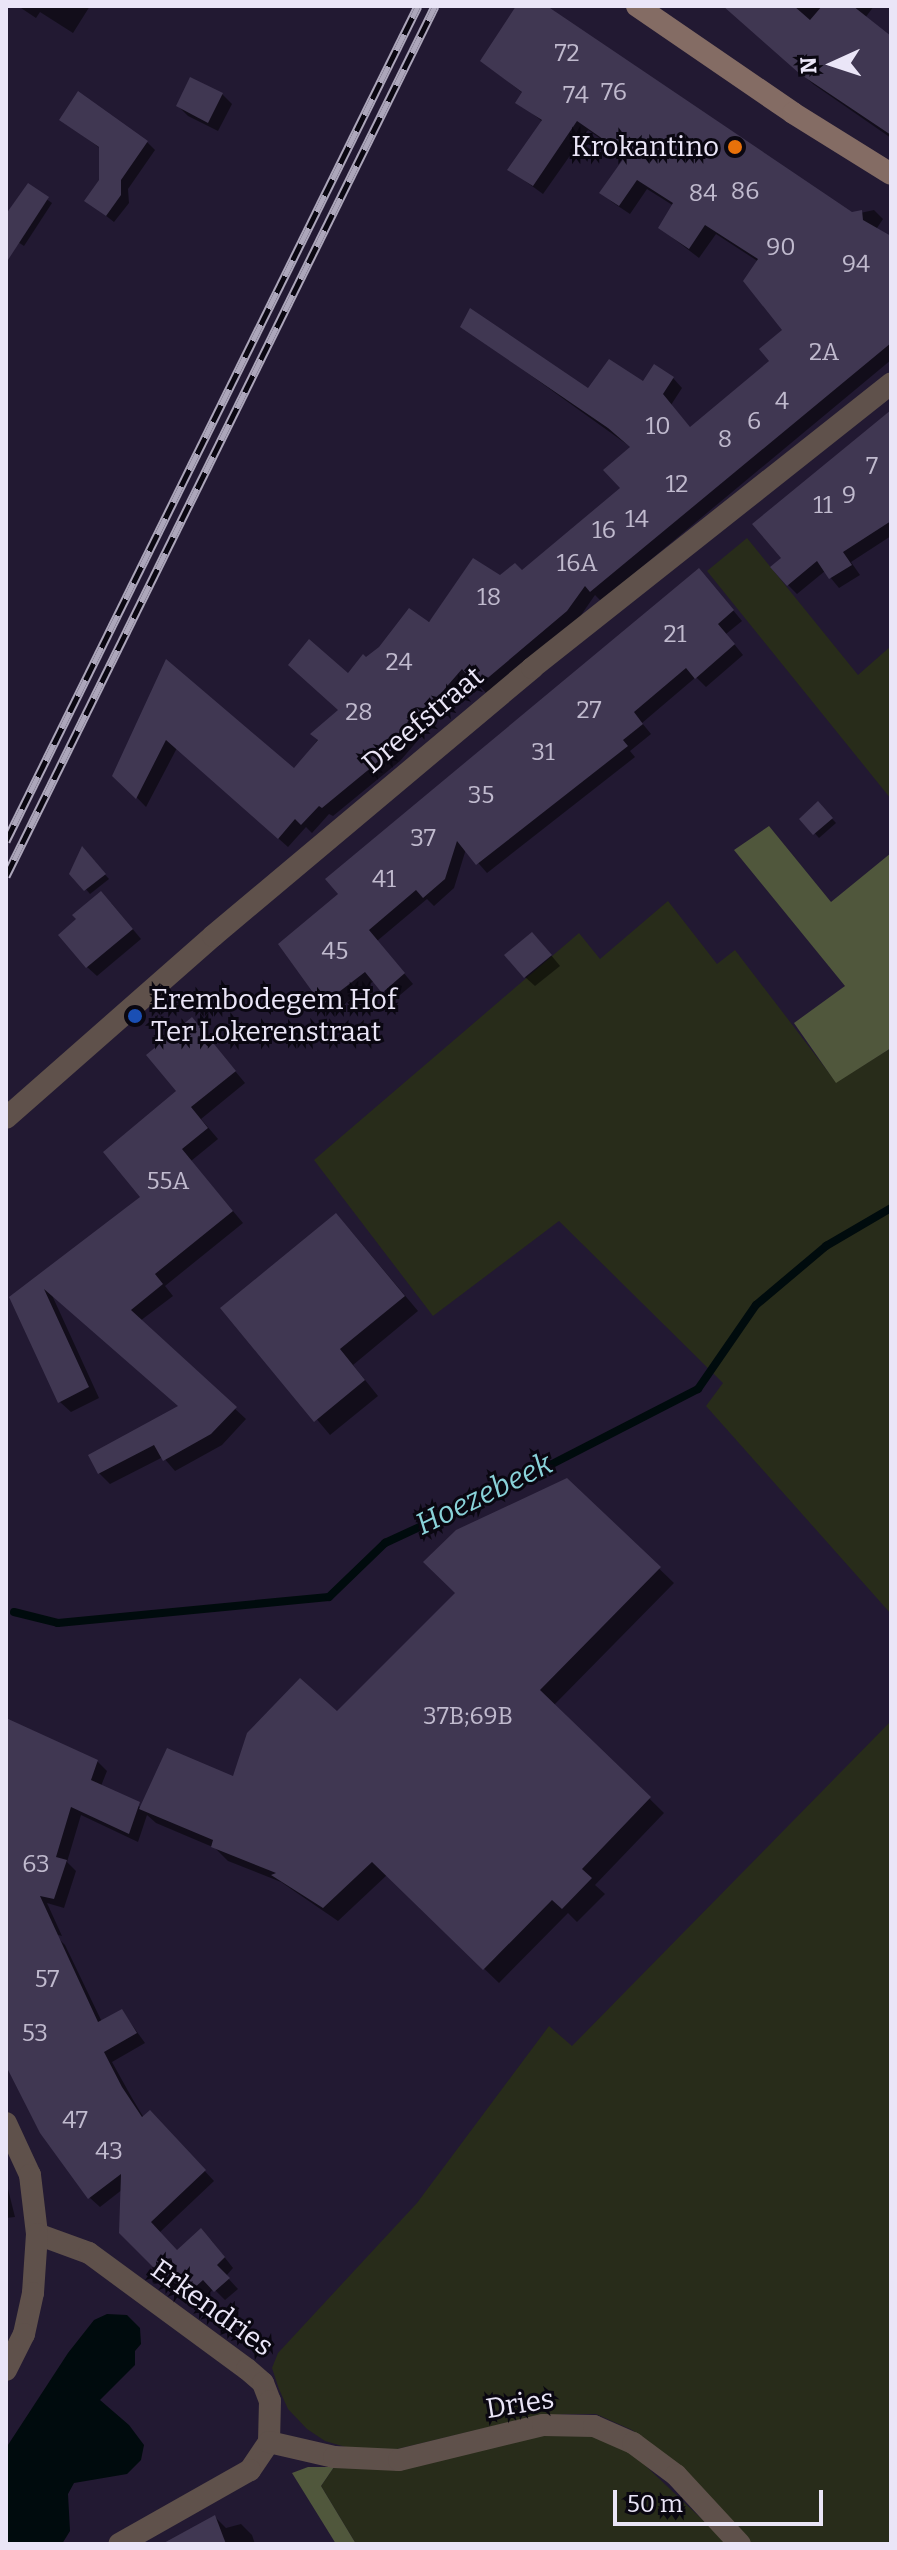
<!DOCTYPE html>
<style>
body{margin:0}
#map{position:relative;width:897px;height:2550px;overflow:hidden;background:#221932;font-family:Bitter,serif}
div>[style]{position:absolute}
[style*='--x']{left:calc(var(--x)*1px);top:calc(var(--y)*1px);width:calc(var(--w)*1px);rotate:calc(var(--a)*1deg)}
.green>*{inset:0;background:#282c1a}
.forest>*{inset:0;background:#50573c}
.water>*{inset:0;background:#000b0d}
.shadow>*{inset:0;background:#0007}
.stream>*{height:8px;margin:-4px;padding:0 4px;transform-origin:4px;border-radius:4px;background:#000b0d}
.building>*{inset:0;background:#403752}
.minor>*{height:22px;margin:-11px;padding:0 11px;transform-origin:11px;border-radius:11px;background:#5f514b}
.tertiary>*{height:22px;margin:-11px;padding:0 11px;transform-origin:11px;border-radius:11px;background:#5f514b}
.secondary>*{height:22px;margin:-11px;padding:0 11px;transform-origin:11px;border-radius:11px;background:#846c64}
.rail>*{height:9px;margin-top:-4.5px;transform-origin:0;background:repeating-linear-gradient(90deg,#0a0711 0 18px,#aca6ba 0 36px);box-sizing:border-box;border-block:2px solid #aca6ba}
.dots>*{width:22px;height:22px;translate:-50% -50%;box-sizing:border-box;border:4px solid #0a0711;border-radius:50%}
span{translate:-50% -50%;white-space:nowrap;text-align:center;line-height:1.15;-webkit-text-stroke:6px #0a0711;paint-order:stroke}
.number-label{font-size:24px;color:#c0bace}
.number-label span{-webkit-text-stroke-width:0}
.poi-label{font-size:28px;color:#eae5f7}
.right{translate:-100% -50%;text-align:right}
.left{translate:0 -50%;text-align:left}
.street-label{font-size:28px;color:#eae5f7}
.water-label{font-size:30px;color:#89d2d9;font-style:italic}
.frame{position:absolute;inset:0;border:8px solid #eae5f7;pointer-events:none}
.north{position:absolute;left:793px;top:24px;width:80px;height:80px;-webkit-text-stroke:6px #0a0711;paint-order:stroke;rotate:267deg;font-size:22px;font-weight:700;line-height:32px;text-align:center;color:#eae5f7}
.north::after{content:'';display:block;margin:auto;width:28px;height:36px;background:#eae5f7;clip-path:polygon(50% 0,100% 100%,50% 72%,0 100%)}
.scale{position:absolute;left:613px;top:2490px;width:210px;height:36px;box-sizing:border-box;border:4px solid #eae5f7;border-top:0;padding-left:10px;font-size:24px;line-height:28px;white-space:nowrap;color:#eae5f7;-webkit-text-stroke:6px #0a0711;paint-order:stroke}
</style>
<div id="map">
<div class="green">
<i style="clip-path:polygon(747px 538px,858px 675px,891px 646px,891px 799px,707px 571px)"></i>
<i style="clip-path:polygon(668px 901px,717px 964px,735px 950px,836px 1082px,891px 1048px,891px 1614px,706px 1406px,723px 1383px,559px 1221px,433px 1316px,314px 1160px,579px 933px,600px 959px)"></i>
<i style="clip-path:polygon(891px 1721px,891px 2544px,752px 2544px,669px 2457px,632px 2430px,596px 2414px,564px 2414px,523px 2419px,389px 2451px,356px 2450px,325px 2441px,307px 2429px,288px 2409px,279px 2389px,272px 2368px,278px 2353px,417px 2203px,549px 2026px,572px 2046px)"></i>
<i style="clip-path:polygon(595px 2435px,630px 2451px,728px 2544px,356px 2544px,321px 2486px,334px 2467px,537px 2436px)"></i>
</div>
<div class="forest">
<i style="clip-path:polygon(769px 826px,831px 902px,891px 853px,891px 1048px,836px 1083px,794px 1023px,845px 986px,734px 850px)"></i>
<i style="clip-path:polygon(308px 2467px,334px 2467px,321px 2486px,356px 2544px,336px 2544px,292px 2473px)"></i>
</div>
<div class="water">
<i style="clip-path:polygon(107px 2314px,127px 2315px,140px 2328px,141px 2344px,135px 2351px,135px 2365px,100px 2400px,129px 2425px,144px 2445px,141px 2460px,127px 2474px,74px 2483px,68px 2494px,70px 2531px,62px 2544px,6px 2544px,6px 2448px,68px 2353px,94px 2320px)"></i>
</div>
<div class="shadow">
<i style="clip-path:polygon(18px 6px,90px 6px,73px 33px,40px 12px,36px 18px)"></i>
<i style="clip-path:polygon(518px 6px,542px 6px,851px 215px,874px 210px,883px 219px,875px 231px,891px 242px,891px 360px,601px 601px,595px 595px,577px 621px,488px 695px,472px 678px,400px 761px,333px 816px,329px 814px,312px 833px,306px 827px,288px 847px,177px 748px,146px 807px,115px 775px,167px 662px,294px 771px,340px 710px,348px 676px,366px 660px,500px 578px,522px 573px,623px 488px,632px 448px,462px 326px,589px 391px,673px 378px,682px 388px,671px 405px,691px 429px,772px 361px,785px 331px,759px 262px,716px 234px,699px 258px,660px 228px,674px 206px,647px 189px,630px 214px,612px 202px,602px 193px,627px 157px,588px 130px,543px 194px,510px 170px,543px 122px,518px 102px,524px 94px,482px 61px)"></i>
<i style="clip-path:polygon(726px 6px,874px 6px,865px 18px,891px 39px,891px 138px,813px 84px)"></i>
<i style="clip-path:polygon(222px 94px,232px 104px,218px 131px,188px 116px,178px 106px)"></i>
<i style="clip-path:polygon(62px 120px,147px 142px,155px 150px,128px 189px,129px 203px,114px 222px,87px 201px,101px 181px,101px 149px)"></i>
<i style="clip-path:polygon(28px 186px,52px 203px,24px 246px,6px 234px,6px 217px)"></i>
<i style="clip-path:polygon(891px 412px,891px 536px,851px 562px,860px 575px,839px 588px,825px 571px,797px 594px,788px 585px,784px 558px)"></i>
<i style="clip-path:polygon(708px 580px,742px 621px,726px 634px,743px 655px,706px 687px,696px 677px,642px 723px,651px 734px,630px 751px,635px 757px,487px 873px,466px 849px,454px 888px,434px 906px,427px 899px,377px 941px,413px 984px,393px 1001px,375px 980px,333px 1013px,280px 944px)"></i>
<i style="clip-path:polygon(818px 804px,836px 823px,819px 838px,802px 819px)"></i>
<i style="clip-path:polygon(82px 849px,109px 879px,90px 894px,72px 873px)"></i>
<i style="clip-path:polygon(111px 903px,141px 939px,97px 976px,87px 967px)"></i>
<i style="clip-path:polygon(542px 944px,560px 966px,535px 986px,525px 977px)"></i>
<i style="clip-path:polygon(202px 1031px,245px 1083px,201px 1119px,218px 1139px,191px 1161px,243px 1223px,165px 1286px,173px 1296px,140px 1321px,246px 1419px,222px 1445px,175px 1471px,163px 1457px,110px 1484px,99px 1473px,181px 1407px,51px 1293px,99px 1398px,71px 1412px,60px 1402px,12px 1298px,143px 1197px)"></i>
<i style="clip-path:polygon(350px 1230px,418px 1311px,353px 1365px,378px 1396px,330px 1435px,223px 1308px)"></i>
<i style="clip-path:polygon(567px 1480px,674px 1583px,554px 1705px,664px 1813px,595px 1885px,605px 1894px,577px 1922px,568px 1913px,499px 1983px,387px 1875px,338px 1921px,281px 1882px,228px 1861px,215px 1848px,156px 1823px,147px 1815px,138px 1842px,81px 1815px,67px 1862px,76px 1871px,64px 1908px,47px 1903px,62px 1936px,6px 1921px,6px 1732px,97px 1761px,107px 1771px,101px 1786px,142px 1808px,234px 1779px,338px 1714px)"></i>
<i style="clip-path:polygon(55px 1935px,65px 1945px,102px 2022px,122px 2011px,145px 2043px,112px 2062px,132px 2098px,144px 2118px,160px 2123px,214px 2181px,159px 2233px,178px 2252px,211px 2240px,233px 2268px,226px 2276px,238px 2289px,225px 2300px,214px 2289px,201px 2300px,183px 2281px,180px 2283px,170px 2273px,165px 2277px,121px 2232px,123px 2189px,100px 2207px,90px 2198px,34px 2120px,6px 2061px,6px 1946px)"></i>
<i style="clip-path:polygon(6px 2181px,15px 2217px,6px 2218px)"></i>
<i style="clip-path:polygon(215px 2517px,226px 2528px,241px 2524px,252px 2535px,255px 2544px,165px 2544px)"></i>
</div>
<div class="stream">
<i style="--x:14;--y:1612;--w:45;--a:14"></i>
<i style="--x:58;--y:1623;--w:272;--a:-5.5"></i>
<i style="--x:329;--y:1597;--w:78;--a:-44"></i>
<i style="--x:385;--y:1543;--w:150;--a:-24.9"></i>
<i style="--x:521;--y:1480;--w:199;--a:-27.2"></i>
<i style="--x:698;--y:1389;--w:102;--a:-55.4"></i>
<i style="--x:756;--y:1305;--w:92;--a:-40.1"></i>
<i style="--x:826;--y:1246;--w:75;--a:-30.3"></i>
</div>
<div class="building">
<i style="clip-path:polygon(516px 6px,547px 6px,852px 212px,862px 210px,863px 220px,891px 236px,891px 343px,590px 592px,585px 586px,567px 611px,477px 687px,462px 669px,390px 752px,322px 808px,319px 806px,301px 825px,295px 819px,278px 839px,166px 740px,136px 799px,112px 776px,166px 659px,294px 768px,318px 740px,310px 734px,338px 710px,288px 665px,309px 639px,348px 673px,363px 654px,366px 657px,379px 647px,409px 608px,429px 622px,473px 558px,500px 575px,515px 563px,522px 570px,620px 488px,603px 470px,630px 447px,608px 428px,460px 327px,470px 308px,588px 388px,609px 359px,643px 381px,654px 364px,674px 377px,663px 394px,690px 427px,769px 361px,759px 349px,782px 330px,743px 281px,758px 259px,705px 225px,689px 249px,658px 228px,673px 203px,637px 180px,619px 206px,599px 193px,626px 155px,577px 121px,533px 186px,507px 170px,542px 120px,515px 103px,522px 92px,480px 61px)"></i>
<i style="clip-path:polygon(723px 6px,794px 6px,810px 20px,822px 6px,853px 6px,891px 36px,891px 135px,800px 74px)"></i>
<i style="clip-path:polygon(190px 77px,223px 93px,208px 123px,176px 106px)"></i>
<i style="clip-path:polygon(78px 91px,148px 141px,121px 180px,121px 195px,106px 216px,84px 201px,99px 180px,99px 147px,59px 120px)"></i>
<i style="clip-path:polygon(28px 183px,49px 197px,6px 263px,6px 214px)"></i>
<i style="clip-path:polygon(891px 410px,891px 521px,843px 552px,852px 565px,829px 579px,817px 561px,787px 586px,770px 567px,781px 558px,752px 524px)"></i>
<i style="clip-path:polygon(699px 568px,734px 610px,718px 624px,735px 644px,695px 679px,686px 668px,634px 712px,643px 724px,623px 740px,628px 746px,476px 865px,457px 841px,445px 879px,423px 898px,416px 890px,369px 930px,405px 973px,382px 993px,365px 972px,322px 1005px,278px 944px,338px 894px,325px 879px)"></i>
<i style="clip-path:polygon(818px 801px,833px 818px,813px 835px,799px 819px)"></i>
<i style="clip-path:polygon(82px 846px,106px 874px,84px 891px,69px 874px)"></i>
<i style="clip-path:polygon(101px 891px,133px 929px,86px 968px,58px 935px,76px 919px,72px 915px)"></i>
<i style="clip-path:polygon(532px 932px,552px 955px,524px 978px,504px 955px)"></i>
<i style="clip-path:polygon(192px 1017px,236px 1071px,191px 1107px,208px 1128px,182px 1149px,233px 1211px,155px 1274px,163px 1284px,131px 1310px,237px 1407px,211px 1434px,163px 1461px,154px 1445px,98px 1474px,88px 1455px,178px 1406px,44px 1289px,89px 1387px,58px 1403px,9px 1297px,140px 1197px,103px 1152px,176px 1091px,146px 1055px)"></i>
<i style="clip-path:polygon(336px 1213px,405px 1296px,340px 1349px,365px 1380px,314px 1422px,220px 1308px)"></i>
<i style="clip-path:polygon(567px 1478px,661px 1567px,540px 1690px,651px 1797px,582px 1869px,592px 1878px,562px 1909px,552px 1900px,483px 1970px,372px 1862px,323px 1908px,271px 1875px,276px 1873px,211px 1847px,213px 1840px,139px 1809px,167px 1748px,233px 1776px,247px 1733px,300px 1678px,337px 1711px,455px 1593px,423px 1562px,456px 1530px)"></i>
<i style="clip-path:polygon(6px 1718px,98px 1760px,91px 1780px,140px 1802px,129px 1834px,71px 1807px,56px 1857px,67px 1860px,54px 1899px,40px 1896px,98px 2022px,122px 2009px,137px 2033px,104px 2052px,122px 2087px,142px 2117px,150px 2110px,206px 2170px,151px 2222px,177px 2250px,201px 2228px,225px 2257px,217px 2265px,230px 2278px,214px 2292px,203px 2280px,190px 2292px,173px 2273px,169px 2275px,159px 2265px,155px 2269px,119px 2233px,121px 2174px,88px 2199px,40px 2133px,6px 2066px)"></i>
<i style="clip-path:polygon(215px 2515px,226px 2544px,162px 2544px)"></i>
</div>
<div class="minor">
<i style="--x:37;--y:2234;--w:55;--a:20.1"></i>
<i style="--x:89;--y:2253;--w:196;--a:36.3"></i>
<i style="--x:247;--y:2369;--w:21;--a:41"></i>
<i style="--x:263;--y:2383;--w:19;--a:69"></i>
<i style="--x:270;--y:2401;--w:41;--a:91.4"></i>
<i style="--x:269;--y:2442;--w:34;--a:124"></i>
<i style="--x:250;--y:2470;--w:150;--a:150.5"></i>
<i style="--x:269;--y:2442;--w:67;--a:13"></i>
<i style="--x:334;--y:2457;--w:65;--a:2.6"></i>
<i style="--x:399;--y:2460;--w:148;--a:-13.7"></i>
<i style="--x:543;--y:2425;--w:51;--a:1.1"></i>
<i style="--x:594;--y:2426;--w:43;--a:23.6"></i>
<i style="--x:633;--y:2443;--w:54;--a:36.7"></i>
<i style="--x:676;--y:2475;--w:94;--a:47.2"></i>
</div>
<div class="tertiary">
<i style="--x:6;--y:1118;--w:276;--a:-41.3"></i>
<i style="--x:213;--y:936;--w:417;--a:-40"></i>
<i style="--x:532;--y:668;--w:458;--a:-38.4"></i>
<i style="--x:6;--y:2123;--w:57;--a:65.2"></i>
<i style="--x:30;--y:2175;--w:59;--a:83.2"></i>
<i style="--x:37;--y:2234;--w:59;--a:93.9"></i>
<i style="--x:33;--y:2293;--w:42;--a:102.4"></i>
<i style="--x:24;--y:2334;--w:40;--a:116.6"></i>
</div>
<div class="secondary">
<i style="--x:637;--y:6;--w:189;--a:34.4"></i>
<i style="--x:793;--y:113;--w:115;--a:31.9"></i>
</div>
<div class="rail">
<i style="--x:6;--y:841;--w:931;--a:-63.74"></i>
<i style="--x:6;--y:876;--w:970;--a:-63.75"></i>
</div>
<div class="dots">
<i style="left:735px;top:147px;background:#e8710a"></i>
<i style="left:135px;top:1016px;background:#1a4fb4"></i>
</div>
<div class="number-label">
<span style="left:567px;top:54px">72</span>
<span style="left:614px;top:93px">76</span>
<span style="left:576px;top:96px">74</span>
<span style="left:745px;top:192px">86</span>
<span style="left:703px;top:194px">84</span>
<span style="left:781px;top:248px">90</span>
<span style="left:856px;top:265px">94</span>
<span style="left:824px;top:353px">2A</span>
<span style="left:782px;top:402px">4</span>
<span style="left:754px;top:422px">6</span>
<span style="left:658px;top:427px">10</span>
<span style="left:725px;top:440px">8</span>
<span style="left:872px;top:467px">7</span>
<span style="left:677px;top:485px">12</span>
<span style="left:849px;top:496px">9</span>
<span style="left:823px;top:506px">11</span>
<span style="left:637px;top:520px">14</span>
<span style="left:604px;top:531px">16</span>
<span style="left:577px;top:564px">16A</span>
<span style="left:489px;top:598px">18</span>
<span style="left:675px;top:635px">21</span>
<span style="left:399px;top:663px">24</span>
<span style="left:589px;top:711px">27</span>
<span style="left:359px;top:713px">28</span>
<span style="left:543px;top:753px">31</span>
<span style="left:481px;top:796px">35</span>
<span style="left:423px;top:839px">37</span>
<span style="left:384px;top:880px">41</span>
<span style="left:335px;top:952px">45</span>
<span style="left:168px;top:1182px">55A</span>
<span style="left:468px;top:1717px">37B;69B</span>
<span style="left:36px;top:1865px">63</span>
<span style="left:47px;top:1980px">57</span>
<span style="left:35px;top:2034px">53</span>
<span style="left:75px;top:2121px">47</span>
<span style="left:109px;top:2152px">43</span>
</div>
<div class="poi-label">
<span class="right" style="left:719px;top:147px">Krokantino</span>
<span class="left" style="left:151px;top:1016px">Erembodegem Hof<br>Ter Lokerenstraat</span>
</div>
<div class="street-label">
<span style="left:423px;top:720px;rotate:-40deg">Dreefstraat</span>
<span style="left:212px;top:2308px;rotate:36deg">Erkendries</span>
<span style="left:520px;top:2404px;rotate:-9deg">Dries</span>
</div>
<div class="water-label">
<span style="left:484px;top:1494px;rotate:-26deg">Hoezebeek</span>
</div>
<div class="frame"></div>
<div class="north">N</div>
<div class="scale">50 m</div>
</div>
